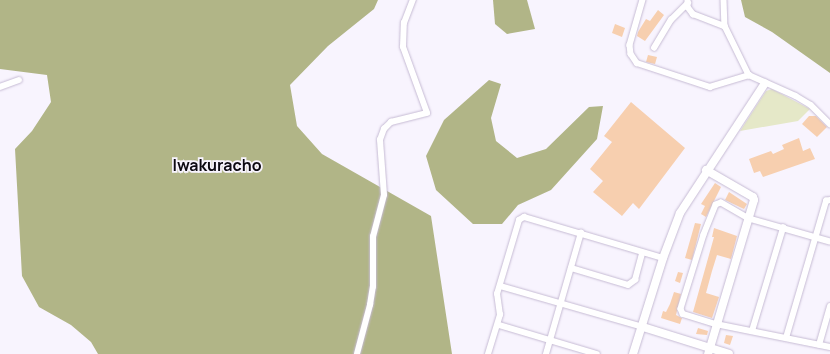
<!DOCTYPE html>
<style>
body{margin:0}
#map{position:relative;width:830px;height:354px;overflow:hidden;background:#f8f4fe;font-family:Manrope,sans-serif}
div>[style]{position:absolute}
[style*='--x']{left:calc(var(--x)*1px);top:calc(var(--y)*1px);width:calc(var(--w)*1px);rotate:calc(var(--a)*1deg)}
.green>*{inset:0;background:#e5e8c8}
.forest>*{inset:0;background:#b1b587}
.building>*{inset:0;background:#f7cfaf}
.roads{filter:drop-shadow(0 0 1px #c6bbd4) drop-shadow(0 0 1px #c6bbd4)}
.street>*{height:5.5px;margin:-2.75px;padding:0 2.75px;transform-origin:2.75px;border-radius:2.75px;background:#fff}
.secondary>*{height:8px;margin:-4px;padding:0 4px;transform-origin:4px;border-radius:4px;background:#fff}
span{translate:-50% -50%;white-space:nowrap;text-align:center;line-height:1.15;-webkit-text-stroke:3.5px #f8f4fe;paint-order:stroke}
.quarter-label{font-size:16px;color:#0d0a12;font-weight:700}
</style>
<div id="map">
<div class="green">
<i style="clip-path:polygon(772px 89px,810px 109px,798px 121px,740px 131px,766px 91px)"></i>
</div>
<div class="forest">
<i style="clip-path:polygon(0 0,378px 0,374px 9px,328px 46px,290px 85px,297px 126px,322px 154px,431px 216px,452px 354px,98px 354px,91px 342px,71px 325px,39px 307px,22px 276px,15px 149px,32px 131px,51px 102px,47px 75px,0 69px)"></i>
<i style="clip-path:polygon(493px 0,527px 0,535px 29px,507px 34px,495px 24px)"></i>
<i style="clip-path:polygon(741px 0,830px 0,830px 73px,772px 32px,745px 17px)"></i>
<i style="clip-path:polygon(489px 80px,501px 84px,491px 118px,496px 141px,517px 158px,546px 149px,589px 107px,603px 106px,597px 139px,551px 190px,518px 205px,502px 224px,473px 224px,436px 190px,426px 156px,444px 120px)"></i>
</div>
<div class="building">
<i style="clip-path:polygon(658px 10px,664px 15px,645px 41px,637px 36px,638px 32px,646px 19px,650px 21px)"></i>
<i style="clip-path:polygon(615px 24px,625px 28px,622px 37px,612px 33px)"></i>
<i style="clip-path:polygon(648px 55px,657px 57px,655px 64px,646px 62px)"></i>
<i style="clip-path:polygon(631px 102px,685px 148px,639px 209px,633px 203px,622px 216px,593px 192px,603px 181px,590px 169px,612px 142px,604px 136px)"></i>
<i style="clip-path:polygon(809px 116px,816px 116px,827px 127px,817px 137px,802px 124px)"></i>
<i style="clip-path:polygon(799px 138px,803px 151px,810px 148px,815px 159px,763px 177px,760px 171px,754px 173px,749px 159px,771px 151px,773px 154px,784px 149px,782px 145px)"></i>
<i style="clip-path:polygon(715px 183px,721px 187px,706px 217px,701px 214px,705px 206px,701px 204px)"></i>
<i style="clip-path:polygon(729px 192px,747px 204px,744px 209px,725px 200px)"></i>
<i style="clip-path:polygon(695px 223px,701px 224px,692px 260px,685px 258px)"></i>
<i style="clip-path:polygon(714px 228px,737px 236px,731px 259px,717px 255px,712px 271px,706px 293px,719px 297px,712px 318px,693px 312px,714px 237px,712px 237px)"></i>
<i style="clip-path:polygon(678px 272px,683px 273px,680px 283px,675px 281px)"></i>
<i style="clip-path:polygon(674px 292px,681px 294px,676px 315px,682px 318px,680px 324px,661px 318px,663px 311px,666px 312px,670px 304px)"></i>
<i style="clip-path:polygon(698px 328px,708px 331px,707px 335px,696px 334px)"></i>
<i style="clip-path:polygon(726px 335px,733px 336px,730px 345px,724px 343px)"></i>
</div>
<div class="roads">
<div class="street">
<i style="--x:643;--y:0;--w:47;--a:106.1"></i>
<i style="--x:630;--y:45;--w:9;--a:84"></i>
<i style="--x:631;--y:54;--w:11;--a:56"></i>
<i style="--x:637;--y:63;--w:77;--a:18.2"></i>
<i style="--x:710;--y:87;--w:41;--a:-17.1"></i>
<i style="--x:688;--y:0;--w:7;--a:90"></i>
<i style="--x:688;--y:7;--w:9;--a:54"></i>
<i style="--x:693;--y:14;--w:34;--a:21"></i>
<i style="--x:724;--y:0;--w:26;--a:88"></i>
<i style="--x:725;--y:26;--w:55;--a:63.9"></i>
<i style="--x:749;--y:75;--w:51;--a:24.1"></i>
<i style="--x:796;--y:96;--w:17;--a:31"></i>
<i style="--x:811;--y:105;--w:27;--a:45"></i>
<i style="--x:654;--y:48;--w:33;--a:-59"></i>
<i style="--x:671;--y:20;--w:24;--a:-45"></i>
<i style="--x:0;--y:87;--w:20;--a:-20"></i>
<i style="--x:830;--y:242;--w:84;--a:-164.1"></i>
<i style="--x:749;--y:219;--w:32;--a:-150"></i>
<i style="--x:721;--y:203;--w:5;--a:158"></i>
<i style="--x:716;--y:205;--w:32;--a:112"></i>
<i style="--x:704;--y:235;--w:77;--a:107.3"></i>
<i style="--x:681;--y:309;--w:5;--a:68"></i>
<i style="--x:683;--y:314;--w:34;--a:17"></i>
<i style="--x:716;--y:324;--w:116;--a:11.4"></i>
<i style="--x:571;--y:268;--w:59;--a:16.6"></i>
<i style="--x:628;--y:285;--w:9;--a:-36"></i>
<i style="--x:635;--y:280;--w:28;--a:-75"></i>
<i style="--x:500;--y:286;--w:149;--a:16"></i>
<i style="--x:499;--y:325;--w:102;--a:16.5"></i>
<i style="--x:752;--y:331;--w:108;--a:-73.2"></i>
<i style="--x:786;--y:338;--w:143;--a:-73.7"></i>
<i style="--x:826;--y:201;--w:4;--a:-14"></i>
<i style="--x:819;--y:345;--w:40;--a:-74"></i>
<i style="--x:357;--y:354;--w:51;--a:-75.1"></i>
<i style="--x:370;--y:305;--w:18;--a:-81"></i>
<i style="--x:373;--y:287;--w:50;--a:-90"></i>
<i style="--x:373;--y:237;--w:43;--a:-75.3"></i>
<i style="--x:384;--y:195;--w:55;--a:-94.2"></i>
<i style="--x:380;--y:140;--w:12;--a:-70"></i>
<i style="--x:384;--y:129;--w:10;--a:-45"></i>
<i style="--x:391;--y:122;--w:37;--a:-14"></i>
<i style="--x:427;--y:113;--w:70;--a:-110"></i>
<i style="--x:403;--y:47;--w:24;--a:-88"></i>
<i style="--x:404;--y:23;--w:25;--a:-69"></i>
<i style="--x:488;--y:354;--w:41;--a:-72.9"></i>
<i style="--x:500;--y:315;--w:21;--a:-98"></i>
<i style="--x:497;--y:294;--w:77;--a:-73.4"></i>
<i style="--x:519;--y:220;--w:6;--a:-31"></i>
<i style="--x:524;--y:217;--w:145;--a:16.4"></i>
<i style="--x:546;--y:354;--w:126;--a:-73.9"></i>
</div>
<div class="secondary">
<i style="--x:706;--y:170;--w:54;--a:29.9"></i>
<i style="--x:753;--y:197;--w:3;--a:72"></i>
<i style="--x:754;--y:200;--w:161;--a:106.6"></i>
<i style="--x:643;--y:327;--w:90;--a:17.4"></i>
<i style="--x:633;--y:354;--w:101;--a:-72.6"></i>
<i style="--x:663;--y:258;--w:48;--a:-69.3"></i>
<i style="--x:680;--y:213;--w:155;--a:-56.8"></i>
</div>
</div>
<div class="quarter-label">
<span style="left:217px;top:165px">Iwakuracho</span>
</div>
</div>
